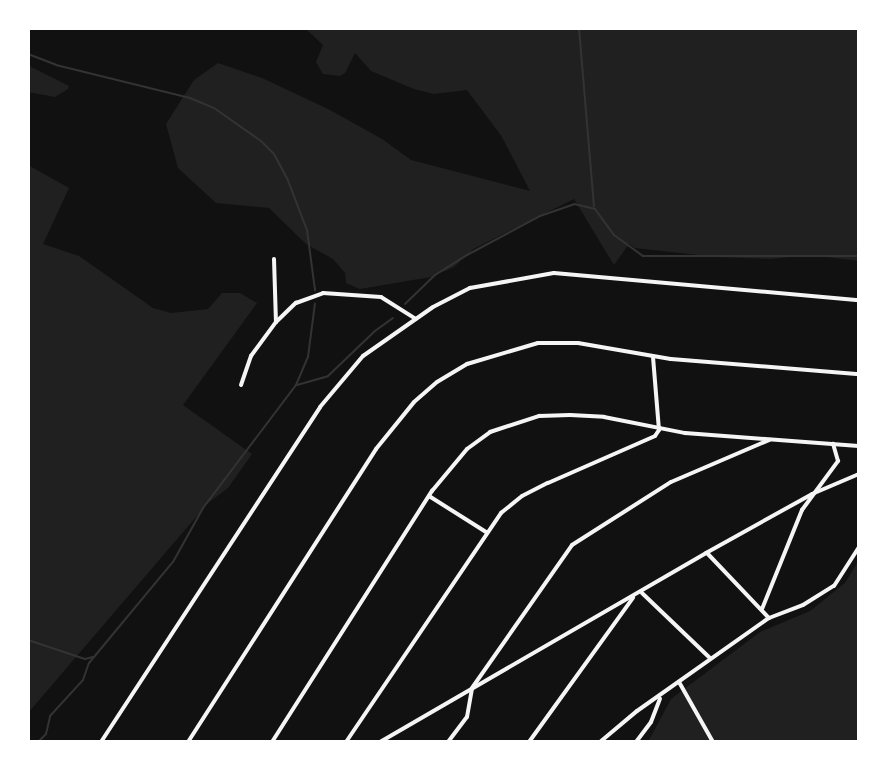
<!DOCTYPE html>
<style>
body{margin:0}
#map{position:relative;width:887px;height:770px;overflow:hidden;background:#111;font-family:Overpass,sans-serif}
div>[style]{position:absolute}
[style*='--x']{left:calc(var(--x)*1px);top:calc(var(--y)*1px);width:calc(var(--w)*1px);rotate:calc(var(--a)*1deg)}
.green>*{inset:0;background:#202020}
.stream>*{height:2px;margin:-1px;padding:0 1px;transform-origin:1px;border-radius:1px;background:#333}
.minor>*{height:4px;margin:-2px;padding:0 2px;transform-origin:2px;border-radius:2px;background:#f5f5f5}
span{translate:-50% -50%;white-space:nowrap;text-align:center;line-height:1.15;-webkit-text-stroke:6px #fff;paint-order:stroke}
.frame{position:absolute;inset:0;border:30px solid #fff;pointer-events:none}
</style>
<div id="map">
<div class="green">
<i style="clip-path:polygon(305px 28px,859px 28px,859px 261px,810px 255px,771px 259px,717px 257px,635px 248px,629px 244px,614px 265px,574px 199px,473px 249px,454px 267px,431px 277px,360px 289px,346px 283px,345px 273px,333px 259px,306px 244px,269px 208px,216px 203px,178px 168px,166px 124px,194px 80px,218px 63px,262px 78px,330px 110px,382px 139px,411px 160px,530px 191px,502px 137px,467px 90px,434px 94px,414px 89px,371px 71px,355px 53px,345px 73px,340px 76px,323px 74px,316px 62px,323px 45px)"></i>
<i style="clip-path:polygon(28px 60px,31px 67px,69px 86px,68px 89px,55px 97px,28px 92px)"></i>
<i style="clip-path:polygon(28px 165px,69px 188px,43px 244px,79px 256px,153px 308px,171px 313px,208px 309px,222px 293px,240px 293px,257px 303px,183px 405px,252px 454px,228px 488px,208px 503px,28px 713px)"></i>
<i style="clip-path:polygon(859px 560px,859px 742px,648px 742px,671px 699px,760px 632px,810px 611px,845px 583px)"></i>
</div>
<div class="stream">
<i style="--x:579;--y:28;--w:179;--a:85.2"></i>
<i style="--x:28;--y:54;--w:30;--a:21"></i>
<i style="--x:56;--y:65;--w:138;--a:13.8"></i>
<i style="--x:190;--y:98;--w:26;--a:23"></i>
<i style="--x:214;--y:108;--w:57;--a:35.1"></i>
<i style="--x:261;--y:141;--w:18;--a:45"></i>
<i style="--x:274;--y:154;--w:27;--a:62"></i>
<i style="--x:287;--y:178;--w:56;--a:69"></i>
<i style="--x:307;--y:230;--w:61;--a:82.4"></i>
<i style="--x:405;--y:304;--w:42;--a:-44"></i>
<i style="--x:435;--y:275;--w:38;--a:-32"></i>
<i style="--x:467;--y:255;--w:83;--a:-28.1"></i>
<i style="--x:540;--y:216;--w:36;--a:-19"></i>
<i style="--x:574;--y:204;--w:22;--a:13"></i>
<i style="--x:595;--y:209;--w:32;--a:54"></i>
<i style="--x:614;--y:235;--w:36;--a:36"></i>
<i style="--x:643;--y:256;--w:216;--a:0"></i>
<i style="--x:297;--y:385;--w:32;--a:-16"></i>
<i style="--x:328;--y:376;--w:65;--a:-43.8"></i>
<i style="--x:375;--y:331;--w:22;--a:-36"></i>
<i style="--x:28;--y:640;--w:60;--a:18.4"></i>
<i style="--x:85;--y:659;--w:8;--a:-14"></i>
<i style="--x:38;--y:742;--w:11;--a:-45"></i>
<i style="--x:46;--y:734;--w:18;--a:-77"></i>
<i style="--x:50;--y:716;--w:49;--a:-47.5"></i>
<i style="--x:83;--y:680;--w:18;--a:-71"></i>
<i style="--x:89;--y:663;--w:131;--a:-50.3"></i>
<i style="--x:173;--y:562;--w:62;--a:-60.9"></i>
<i style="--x:203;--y:508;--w:154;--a:-52.9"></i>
<i style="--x:296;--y:385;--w:30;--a:-67"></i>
<i style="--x:308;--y:357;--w:54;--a:-82.6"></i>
</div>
<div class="minor">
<i style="--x:274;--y:259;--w:63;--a:88.2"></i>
<i style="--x:241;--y:385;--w:31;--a:-71"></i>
<i style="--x:251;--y:356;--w:42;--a:-53.7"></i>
<i style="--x:276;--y:322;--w:28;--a:-44"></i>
<i style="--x:296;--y:303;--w:29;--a:-20"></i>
<i style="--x:323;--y:293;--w:58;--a:3.9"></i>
<i style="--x:381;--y:297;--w:41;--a:32.2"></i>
<i style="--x:429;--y:496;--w:67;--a:32.3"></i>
<i style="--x:707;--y:553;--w:90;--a:46.4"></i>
<i style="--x:642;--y:593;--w:94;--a:43.7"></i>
<i style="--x:762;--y:609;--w:107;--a:-68"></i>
<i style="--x:802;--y:510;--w:61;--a:-53.7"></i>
<i style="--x:838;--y:461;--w:18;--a:-106"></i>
<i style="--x:679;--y:682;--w:69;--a:60.5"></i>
<i style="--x:101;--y:742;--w:400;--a:-56.8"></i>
<i style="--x:320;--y:407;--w:67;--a:-49.9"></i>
<i style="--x:363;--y:356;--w:85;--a:-35"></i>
<i style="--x:433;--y:307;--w:42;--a:-27.2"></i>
<i style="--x:470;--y:288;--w:85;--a:-10.1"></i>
<i style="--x:554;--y:273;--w:306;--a:5.1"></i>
<i style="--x:188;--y:742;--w:348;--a:-57.3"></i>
<i style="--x:376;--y:449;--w:60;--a:-51"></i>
<i style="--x:414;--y:402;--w:30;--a:-41"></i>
<i style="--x:437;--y:382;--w:35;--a:-31"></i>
<i style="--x:467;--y:364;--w:74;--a:-16.5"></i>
<i style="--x:538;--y:343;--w:40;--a:0"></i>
<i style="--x:578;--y:343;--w:94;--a:9.8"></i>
<i style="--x:671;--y:359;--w:189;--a:4.6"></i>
<i style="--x:272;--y:742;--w:298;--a:-57.5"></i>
<i style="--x:432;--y:491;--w:55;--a:-50.2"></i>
<i style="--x:467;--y:449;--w:29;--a:-36"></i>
<i style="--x:490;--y:432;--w:52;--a:-18.1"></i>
<i style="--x:539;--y:416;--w:31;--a:-2"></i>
<i style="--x:570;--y:415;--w:34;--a:3"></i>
<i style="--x:604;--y:417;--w:83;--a:11.2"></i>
<i style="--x:685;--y:433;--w:174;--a:4.3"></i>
<i style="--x:346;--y:742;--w:277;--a:-55.9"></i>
<i style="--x:501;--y:513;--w:27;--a:-39"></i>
<i style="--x:522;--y:496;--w:29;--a:-27"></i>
<i style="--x:548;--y:483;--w:117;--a:-23.7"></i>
<i style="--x:655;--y:436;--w:7;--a:-56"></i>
<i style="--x:659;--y:430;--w:73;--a:-94.7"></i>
<i style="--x:380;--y:742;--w:377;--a:-30.1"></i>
<i style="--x:706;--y:553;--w:121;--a:-29.1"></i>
<i style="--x:812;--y:494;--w:51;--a:-23.1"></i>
<i style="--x:448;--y:742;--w:31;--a:-53"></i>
<i style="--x:467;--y:717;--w:29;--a:-80"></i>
<i style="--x:472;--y:688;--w:174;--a:-55"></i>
<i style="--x:572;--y:545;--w:117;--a:-32.5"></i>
<i style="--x:671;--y:482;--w:107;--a:-23.2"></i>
<i style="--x:529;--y:742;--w:178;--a:-54.2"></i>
<i style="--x:600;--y:742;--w:48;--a:-40"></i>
<i style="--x:637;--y:711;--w:161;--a:-35.2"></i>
<i style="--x:769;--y:618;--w:36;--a:-21"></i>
<i style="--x:803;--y:605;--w:36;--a:-32"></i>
<i style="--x:834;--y:586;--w:46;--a:-57.3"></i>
<i style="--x:636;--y:742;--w:25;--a:-53"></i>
<i style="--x:651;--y:722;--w:25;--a:-69"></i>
</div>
<div class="frame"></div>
</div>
